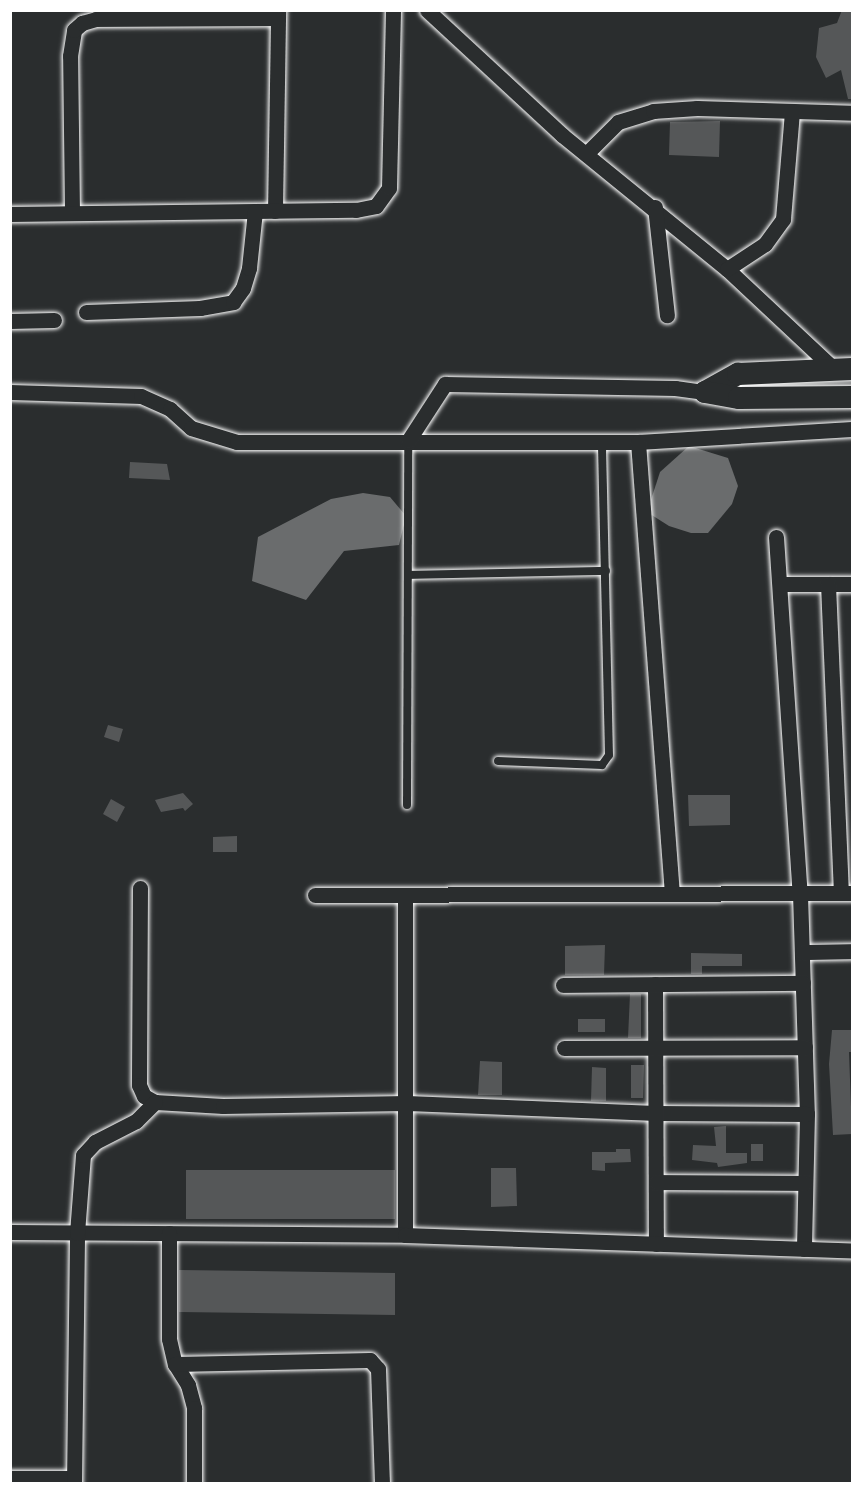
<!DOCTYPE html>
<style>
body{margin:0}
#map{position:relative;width:863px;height:1494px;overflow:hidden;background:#2a2d2e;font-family:Itim,sans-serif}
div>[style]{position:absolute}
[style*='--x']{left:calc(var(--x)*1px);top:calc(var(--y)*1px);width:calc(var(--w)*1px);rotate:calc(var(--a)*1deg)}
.water>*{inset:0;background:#6a6c6d}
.building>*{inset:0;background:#555758}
.roads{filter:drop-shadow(0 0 2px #fff) drop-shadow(0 0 2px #fff)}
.lane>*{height:8px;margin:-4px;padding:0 4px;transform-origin:4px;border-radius:4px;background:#2a2d2e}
.street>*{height:15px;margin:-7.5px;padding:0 7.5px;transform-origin:7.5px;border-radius:7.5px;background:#2a2d2e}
.secondary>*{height:22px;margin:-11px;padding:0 11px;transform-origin:11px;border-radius:11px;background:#2a2d2e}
span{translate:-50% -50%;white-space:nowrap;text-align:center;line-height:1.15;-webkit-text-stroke:5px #2a2d2e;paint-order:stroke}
.frame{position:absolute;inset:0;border:12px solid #fff;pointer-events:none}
</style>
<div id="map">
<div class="water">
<i style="clip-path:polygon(689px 446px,728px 458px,738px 486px,732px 504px,708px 533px,691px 533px,669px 526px,647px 512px,660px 472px)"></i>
<i style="clip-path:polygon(363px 493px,390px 497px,406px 516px,399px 545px,344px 551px,306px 600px,252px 581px,258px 537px,331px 499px)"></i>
</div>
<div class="building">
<i style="clip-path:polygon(842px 10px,852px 10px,852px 99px,848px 99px,841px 70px,826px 78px,816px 57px,819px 28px,837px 23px)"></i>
<i style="clip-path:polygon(720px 121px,719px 157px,669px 155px,670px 122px)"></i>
<i style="clip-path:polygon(130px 462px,167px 464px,170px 480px,129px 478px)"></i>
<i style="clip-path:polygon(108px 725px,123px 729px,119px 742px,104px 737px)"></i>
<i style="clip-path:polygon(183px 793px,193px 804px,185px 811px,183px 808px,161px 812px,155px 800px)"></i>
<i style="clip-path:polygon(688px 795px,730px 795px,730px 825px,689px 826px)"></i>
<i style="clip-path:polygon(111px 799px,125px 807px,117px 822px,103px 814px)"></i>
<i style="clip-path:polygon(237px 836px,237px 852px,213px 852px,213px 837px)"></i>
<i style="clip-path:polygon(605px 945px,604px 975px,565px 975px,565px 946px)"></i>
<i style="clip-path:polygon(691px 953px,742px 954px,742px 966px,702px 966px,702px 974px,691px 974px)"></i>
<i style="clip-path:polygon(630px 994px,641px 994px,641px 1038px,628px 1038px)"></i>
<i style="clip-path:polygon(578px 1019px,605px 1019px,605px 1032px,578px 1032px)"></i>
<i style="clip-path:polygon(832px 1030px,852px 1030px,852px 1052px,849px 1052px,852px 1134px,833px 1135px,829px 1064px)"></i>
<i style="clip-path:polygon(480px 1061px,502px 1062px,502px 1095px,478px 1095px)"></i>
<i style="clip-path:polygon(631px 1065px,644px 1065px,643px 1098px,631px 1098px)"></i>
<i style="clip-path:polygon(592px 1067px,606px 1068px,606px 1101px,591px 1101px)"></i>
<i style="clip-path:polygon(726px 1126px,726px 1153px,747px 1153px,747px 1163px,718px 1167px,717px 1163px,692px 1160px,693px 1145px,716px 1146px,714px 1127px)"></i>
<i style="clip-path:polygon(751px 1144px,763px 1144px,763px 1161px,751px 1161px)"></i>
<i style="clip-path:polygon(616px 1149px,630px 1149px,631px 1162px,605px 1163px,605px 1171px,592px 1170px,592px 1152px,616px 1152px)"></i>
<i style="clip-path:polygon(491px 1168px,516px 1168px,517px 1206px,491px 1207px)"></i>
<i style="clip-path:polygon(186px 1170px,395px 1170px,395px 1219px,186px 1219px)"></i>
<i style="clip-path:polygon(179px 1270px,395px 1273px,395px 1315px,179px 1312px)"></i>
</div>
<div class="roads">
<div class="lane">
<i style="--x:409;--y:575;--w:197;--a:-1.2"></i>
<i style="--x:498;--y:761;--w:104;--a:2.2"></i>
<i style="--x:602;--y:765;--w:12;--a:-55"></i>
<i style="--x:609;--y:755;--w:312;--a:-91.3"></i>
<i style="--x:407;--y:805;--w:364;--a:-89.8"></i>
</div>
<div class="street">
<i style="--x:427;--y:10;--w:184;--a:42.8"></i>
<i style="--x:562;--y:135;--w:213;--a:39.1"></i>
<i style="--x:727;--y:269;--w:146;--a:43.1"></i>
<i style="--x:586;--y:154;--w:45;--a:-45"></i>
<i style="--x:618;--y:122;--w:37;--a:-17"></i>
<i style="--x:653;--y:111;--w:44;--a:-3.9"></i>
<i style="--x:697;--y:108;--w:155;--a:1.8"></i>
<i style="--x:655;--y:207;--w:109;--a:83.7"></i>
<i style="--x:275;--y:211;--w:201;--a:-89.1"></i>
<i style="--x:72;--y:212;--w:156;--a:-90.7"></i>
<i style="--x:70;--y:56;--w:26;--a:-81"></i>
<i style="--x:74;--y:30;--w:11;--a:-41"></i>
<i style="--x:82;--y:23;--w:15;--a:-16"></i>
<i style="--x:96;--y:19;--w:181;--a:-0.3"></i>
<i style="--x:10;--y:214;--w:346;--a:-0.7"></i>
<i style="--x:356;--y:210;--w:20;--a:-11"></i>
<i style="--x:376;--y:206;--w:22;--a:-54"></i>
<i style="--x:389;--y:188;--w:178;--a:-88.7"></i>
<i style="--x:727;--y:269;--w:45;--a:-33.3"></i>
<i style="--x:765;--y:244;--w:31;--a:-54"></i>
<i style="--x:783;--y:219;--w:108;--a:-85.2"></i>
<i style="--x:86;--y:312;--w:114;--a:-2"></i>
<i style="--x:200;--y:308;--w:34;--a:-10"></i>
<i style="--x:233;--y:302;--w:17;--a:-54"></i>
<i style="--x:243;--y:288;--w:21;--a:-73"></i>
<i style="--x:249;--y:268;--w:57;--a:-84"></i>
<i style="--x:10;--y:321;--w:44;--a:-1.3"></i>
<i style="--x:10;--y:392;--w:131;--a:1.7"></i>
<i style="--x:141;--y:396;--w:32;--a:24"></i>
<i style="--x:170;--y:409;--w:28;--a:42"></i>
<i style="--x:191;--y:428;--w:48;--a:16.9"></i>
<i style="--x:237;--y:442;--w:401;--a:0"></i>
<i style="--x:638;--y:442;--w:214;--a:-3.5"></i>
<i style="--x:408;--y:441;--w:68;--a:-57"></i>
<i style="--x:445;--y:384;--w:230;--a:1"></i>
<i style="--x:675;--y:388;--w:30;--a:8"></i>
<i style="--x:638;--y:442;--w:453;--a:85.7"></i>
<i style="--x:776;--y:537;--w:358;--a:86.2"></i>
<i style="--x:800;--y:894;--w:220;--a:88.2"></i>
<i style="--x:807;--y:1114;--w:135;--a:91.3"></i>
<i style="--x:780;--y:584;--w:72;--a:0"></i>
<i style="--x:828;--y:584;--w:309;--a:87.6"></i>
<i style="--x:140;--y:888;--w:197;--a:90.3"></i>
<i style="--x:139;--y:1085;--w:12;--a:66"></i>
<i style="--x:144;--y:1096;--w:13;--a:29"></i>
<i style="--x:155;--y:1102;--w:68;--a:3.4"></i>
<i style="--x:223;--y:1106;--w:184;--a:-0.9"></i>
<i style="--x:407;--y:1103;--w:249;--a:2.3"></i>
<i style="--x:656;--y:1113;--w:151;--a:0.4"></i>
<i style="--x:315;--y:895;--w:537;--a:-0.21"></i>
<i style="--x:405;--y:895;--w:340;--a:90"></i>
<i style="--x:802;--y:952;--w:50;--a:-1.1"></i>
<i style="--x:655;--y:984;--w:260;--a:89.8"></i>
<i style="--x:563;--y:985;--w:240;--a:-0.5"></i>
<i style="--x:564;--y:1048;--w:241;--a:-0.2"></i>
<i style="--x:656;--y:1182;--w:149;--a:0.4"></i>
<i style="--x:10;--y:1232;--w:395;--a:0.4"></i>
<i style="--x:405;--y:1235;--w:447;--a:2"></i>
<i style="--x:169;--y:1233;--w:106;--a:90"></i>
<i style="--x:169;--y:1339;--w:26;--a:77"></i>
<i style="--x:175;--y:1364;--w:25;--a:58"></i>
<i style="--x:188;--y:1385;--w:24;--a:75"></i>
<i style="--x:194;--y:1408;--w:76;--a:90"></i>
<i style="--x:175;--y:1364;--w:195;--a:-1.2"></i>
<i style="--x:370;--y:1360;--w:12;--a:48"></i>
<i style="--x:378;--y:1369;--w:115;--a:88"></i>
<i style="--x:10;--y:1478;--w:64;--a:0"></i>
<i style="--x:74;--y:1484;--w:251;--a:-89.3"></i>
<i style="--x:77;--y:1233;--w:78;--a:-85.6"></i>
<i style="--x:83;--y:1155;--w:18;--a:-47"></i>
<i style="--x:95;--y:1142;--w:46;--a:-27.1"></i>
<i style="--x:136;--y:1121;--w:27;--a:-45"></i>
</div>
<div class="secondary">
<i style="--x:705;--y:392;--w:38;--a:-29"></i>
<i style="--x:738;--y:374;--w:114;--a:-2.5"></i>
<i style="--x:705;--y:392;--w:35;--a:10"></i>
<i style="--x:739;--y:398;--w:113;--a:-0.5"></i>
</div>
</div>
<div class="frame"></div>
</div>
